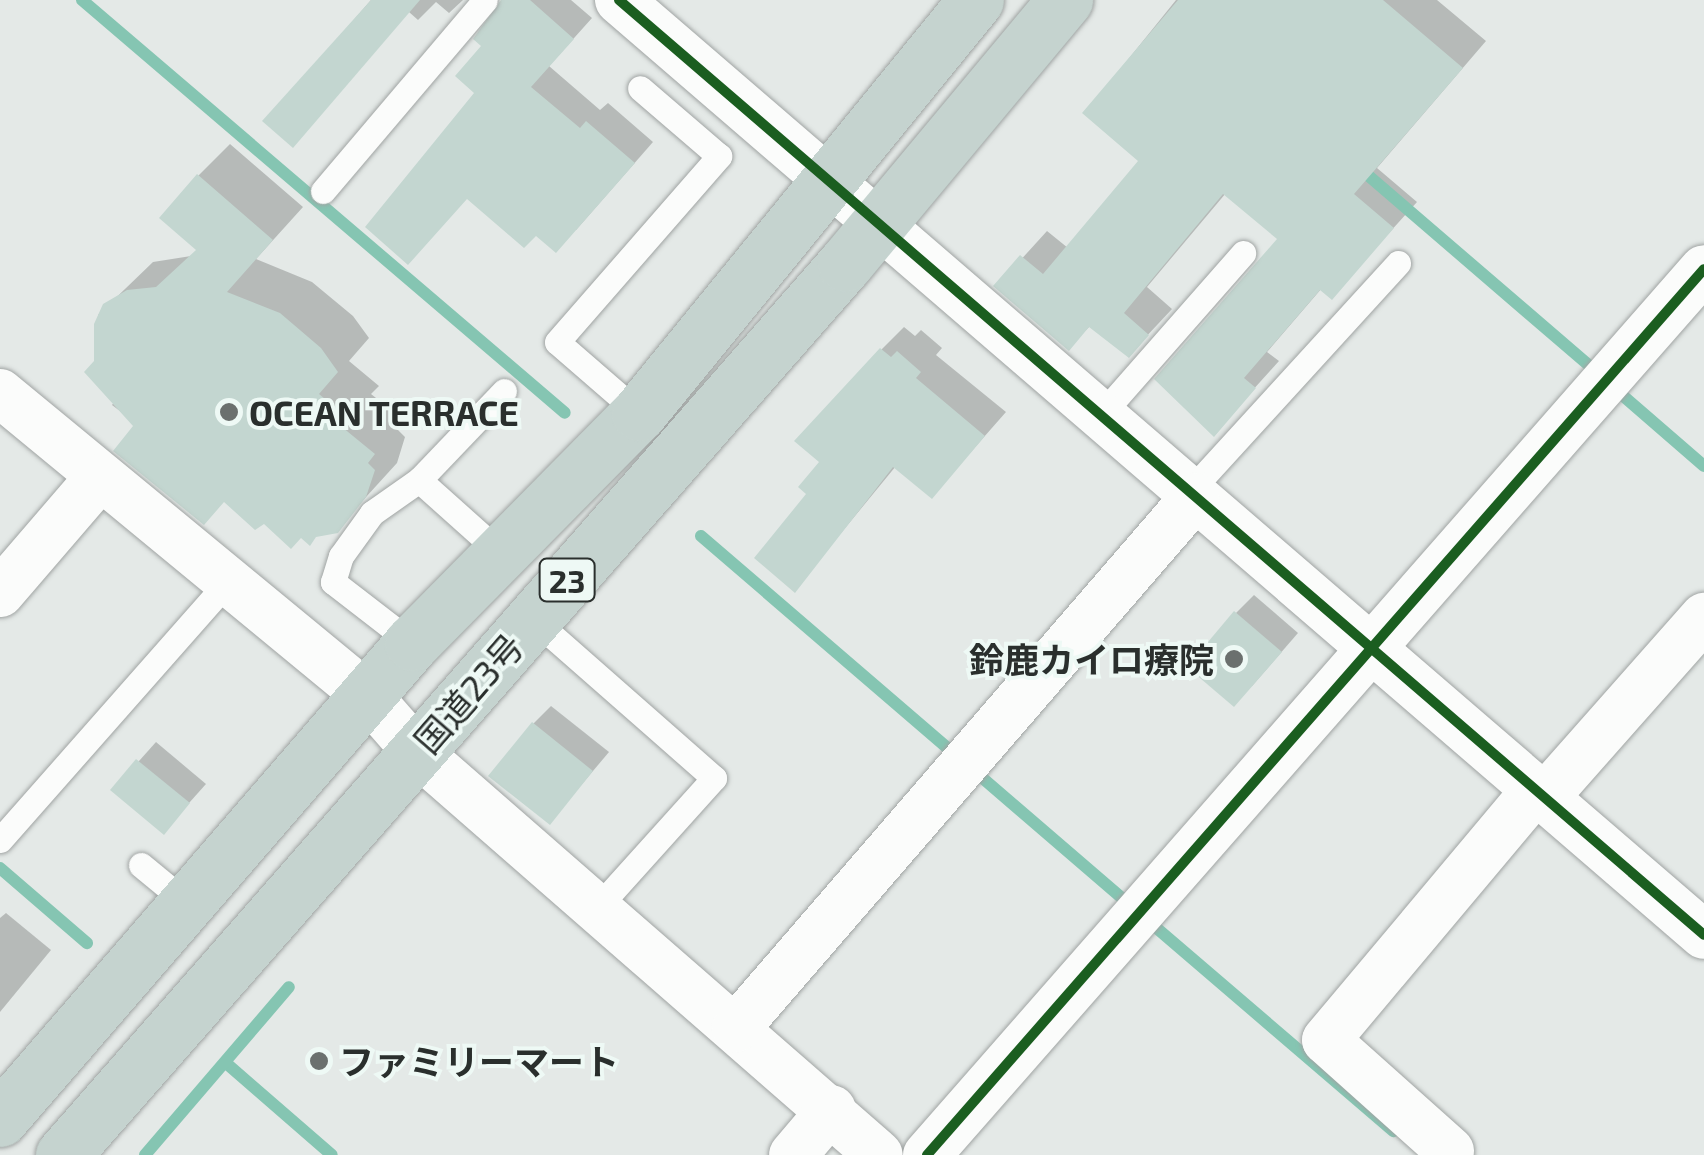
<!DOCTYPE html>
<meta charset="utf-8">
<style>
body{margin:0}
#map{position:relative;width:1704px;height:1155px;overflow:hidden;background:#e4e9e7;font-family:"Exo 2","Noto Sans JP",sans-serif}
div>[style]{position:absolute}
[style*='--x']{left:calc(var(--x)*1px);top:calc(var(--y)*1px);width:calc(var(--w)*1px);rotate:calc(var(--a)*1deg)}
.shadow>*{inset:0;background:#0003}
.stream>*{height:12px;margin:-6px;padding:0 6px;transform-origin:6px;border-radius:6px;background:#85c5b2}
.building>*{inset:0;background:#c3d6d0}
.roads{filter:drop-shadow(0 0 2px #a0a4a3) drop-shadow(0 0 2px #a0a4a3)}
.lane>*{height:25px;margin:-12.5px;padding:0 12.5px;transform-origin:12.5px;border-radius:12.5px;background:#fbfcfb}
.street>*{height:48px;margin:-24px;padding:0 24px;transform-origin:24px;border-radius:24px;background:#fbfcfb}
.highway>*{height:55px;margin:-27.5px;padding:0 27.5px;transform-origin:27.5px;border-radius:27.5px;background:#c5d3cf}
.cycleway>*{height:10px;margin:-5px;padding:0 5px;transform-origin:5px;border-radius:5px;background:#1b5e20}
.dots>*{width:28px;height:28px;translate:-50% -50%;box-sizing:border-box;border:5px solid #eef9f5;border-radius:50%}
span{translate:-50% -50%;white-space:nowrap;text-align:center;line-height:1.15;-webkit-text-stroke:8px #eef9f5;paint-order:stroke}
.shield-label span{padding:2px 8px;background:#eef9f5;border:2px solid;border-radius:8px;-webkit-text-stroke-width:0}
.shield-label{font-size:32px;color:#2a2f2d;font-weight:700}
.poi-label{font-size:35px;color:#2a2f2d;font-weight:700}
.left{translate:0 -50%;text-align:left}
.right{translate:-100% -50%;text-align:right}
.street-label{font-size:35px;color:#2a2f2d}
</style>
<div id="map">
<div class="shadow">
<i style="clip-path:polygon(371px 0,463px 0,449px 13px,436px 2px,418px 20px,409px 12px,266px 121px)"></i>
<i style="clip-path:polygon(502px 0,571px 0,592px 18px,549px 66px,600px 110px,608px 103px,653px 142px,576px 230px,478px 93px,485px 46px)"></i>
<i style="clip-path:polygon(1176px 0,1437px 0,1486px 41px,1377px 168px,1417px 202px,1332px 296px,1322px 288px,1267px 352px,1279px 361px,1214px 433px,1281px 239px,1226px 193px,1147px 287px,1172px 309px,1129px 355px,1091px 325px,1068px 348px,997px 286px,1047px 231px,1068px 248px,1142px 160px,1085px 113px)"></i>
<i style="clip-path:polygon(230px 144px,303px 207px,256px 259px,312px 282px,353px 316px,369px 338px,349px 361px,379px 386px,371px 394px,405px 421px,398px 430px,405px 437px,397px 463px,336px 530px,301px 535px,264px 520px,112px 405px,117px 398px,96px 362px,98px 315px,153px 262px,191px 256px,199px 249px,198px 176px)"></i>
<i style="clip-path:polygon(904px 327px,915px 336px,921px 330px,942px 348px,936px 355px,1006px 412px,932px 496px,896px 466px,795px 589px,810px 494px,823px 462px,882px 349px)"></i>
<i style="clip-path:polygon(1254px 595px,1298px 633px,1252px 686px,1236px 613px)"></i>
<i style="clip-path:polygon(551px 706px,609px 752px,550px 822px,533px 724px)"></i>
<i style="clip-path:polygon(156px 742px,206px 784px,164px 831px,114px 789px)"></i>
<i style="clip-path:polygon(6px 913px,51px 950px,0 1012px,0 918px)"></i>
</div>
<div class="stream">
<i style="--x:82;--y:0;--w:635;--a:40.53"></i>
<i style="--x:1356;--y:165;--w:321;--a:40.7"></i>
<i style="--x:1614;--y:388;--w:119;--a:40.9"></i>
<i style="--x:701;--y:536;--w:338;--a:40.7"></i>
<i style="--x:972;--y:769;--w:210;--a:40.7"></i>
<i style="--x:0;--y:868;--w:115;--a:40.8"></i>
<i style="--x:1146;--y:919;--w:326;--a:40.6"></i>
<i style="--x:226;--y:1063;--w:140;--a:41"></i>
<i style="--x:145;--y:1155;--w:221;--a:-49.4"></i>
</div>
<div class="building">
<i style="clip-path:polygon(371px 0,420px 0,293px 148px,262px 121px)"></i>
<i style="clip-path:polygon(501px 0,530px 0,574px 39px,531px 87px,580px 128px,586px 121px,635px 163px,556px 253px,536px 236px,524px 248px,467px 199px,408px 265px,365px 227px,474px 93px,455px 76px,481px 46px,473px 39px)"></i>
<i style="clip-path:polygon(1178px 0,1383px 0,1463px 68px,1354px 194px,1394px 228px,1332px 300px,1320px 290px,1244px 378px,1256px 388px,1214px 437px,1154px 379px,1277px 239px,1223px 194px,1124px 313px,1149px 335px,1129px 358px,1089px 327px,1069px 351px,993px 286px,1020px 255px,1043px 274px,1138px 161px,1082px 113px)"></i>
<i style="clip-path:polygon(197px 174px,273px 240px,227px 292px,280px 313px,321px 348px,338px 372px,319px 394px,349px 419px,342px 427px,375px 454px,368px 463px,375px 470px,366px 497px,338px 533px,316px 537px,310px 546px,301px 538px,291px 549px,264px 524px,255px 530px,224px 502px,204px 525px,113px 451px,133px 426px,84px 372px,94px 361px,94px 324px,103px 304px,127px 290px,156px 287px,196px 250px,159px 218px)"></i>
<i style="clip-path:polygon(880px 348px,891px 357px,897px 351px,921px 372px,916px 378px,985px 436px,932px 499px,893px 467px,795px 593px,754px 558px,806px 494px,798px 487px,819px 462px,794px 441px)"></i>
<i style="clip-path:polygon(1234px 611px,1282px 652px,1234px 707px,1187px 667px)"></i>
<i style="clip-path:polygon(532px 722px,593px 771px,550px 825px,488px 776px)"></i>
<i style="clip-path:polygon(136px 759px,190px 803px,164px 835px,110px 790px)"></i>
</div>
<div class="roads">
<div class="lane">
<i style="--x:323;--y:191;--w:250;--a:-49.7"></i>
<i style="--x:639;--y:413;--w:108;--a:-139.1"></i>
<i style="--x:557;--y:342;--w:247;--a:-48.9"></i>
<i style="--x:719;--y:156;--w:104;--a:-139.3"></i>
<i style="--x:1100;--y:416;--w:217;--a:-48.7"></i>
<i style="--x:419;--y:480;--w:113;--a:41.8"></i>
<i style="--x:1189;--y:492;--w:310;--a:-47.6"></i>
<i style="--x:533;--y:619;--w:241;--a:41.3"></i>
<i style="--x:714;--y:778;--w:173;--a:132"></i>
<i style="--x:412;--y:643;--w:100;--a:-142.3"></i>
<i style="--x:333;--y:582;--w:27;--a:-73"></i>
<i style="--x:341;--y:556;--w:53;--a:-54.2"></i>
<i style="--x:372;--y:513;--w:57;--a:-35.1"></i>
<i style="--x:419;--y:480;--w:123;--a:-46.3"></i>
<i style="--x:0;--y:840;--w:341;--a:-48.6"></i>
<i style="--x:141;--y:865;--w:60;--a:39.6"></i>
</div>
<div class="street">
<i style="--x:619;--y:0;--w:1432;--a:40.75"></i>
<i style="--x:0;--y:393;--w:475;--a:39.5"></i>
<i style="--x:367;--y:695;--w:74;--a:48.8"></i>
<i style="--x:416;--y:751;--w:614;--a:41.11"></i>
<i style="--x:0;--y:593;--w:152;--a:-49.3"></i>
<i style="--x:1544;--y:798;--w:242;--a:-48.5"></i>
<i style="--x:736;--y:1028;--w:702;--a:-49.16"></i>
<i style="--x:1450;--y:1151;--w:166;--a:-138.2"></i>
<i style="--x:1326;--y:1040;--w:324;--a:-50"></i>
<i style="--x:793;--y:1155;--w:60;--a:-49.7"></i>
<i style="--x:927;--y:1155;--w:1178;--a:-48.75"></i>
</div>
<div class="highway">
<i style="--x:0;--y:1119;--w:630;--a:-49.12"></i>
<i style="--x:412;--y:643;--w:323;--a:-45.4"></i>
<i style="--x:639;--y:413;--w:533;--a:-50.79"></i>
<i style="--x:63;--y:1155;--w:1185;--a:-48.73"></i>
<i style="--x:845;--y:264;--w:344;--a:-50.2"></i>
</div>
</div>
<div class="cycleway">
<i style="--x:619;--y:0;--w:1432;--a:40.75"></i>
<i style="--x:927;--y:1155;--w:1178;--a:-48.75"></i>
</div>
<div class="dots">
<i style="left:229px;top:412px;background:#6b706e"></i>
<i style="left:1234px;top:659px;background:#6b706e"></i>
<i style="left:319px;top:1061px;background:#6b706e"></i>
</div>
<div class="shield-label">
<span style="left:567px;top:580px">23</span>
</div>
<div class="poi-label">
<span class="left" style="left:249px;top:412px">OCEAN TERRACE</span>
<span class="right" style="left:1214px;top:659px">鈴鹿カイロ療院</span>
<span class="left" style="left:339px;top:1061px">ファミリーマート</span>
</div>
<div class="street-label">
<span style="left:468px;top:693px;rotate:-49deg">国道23号</span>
</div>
</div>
